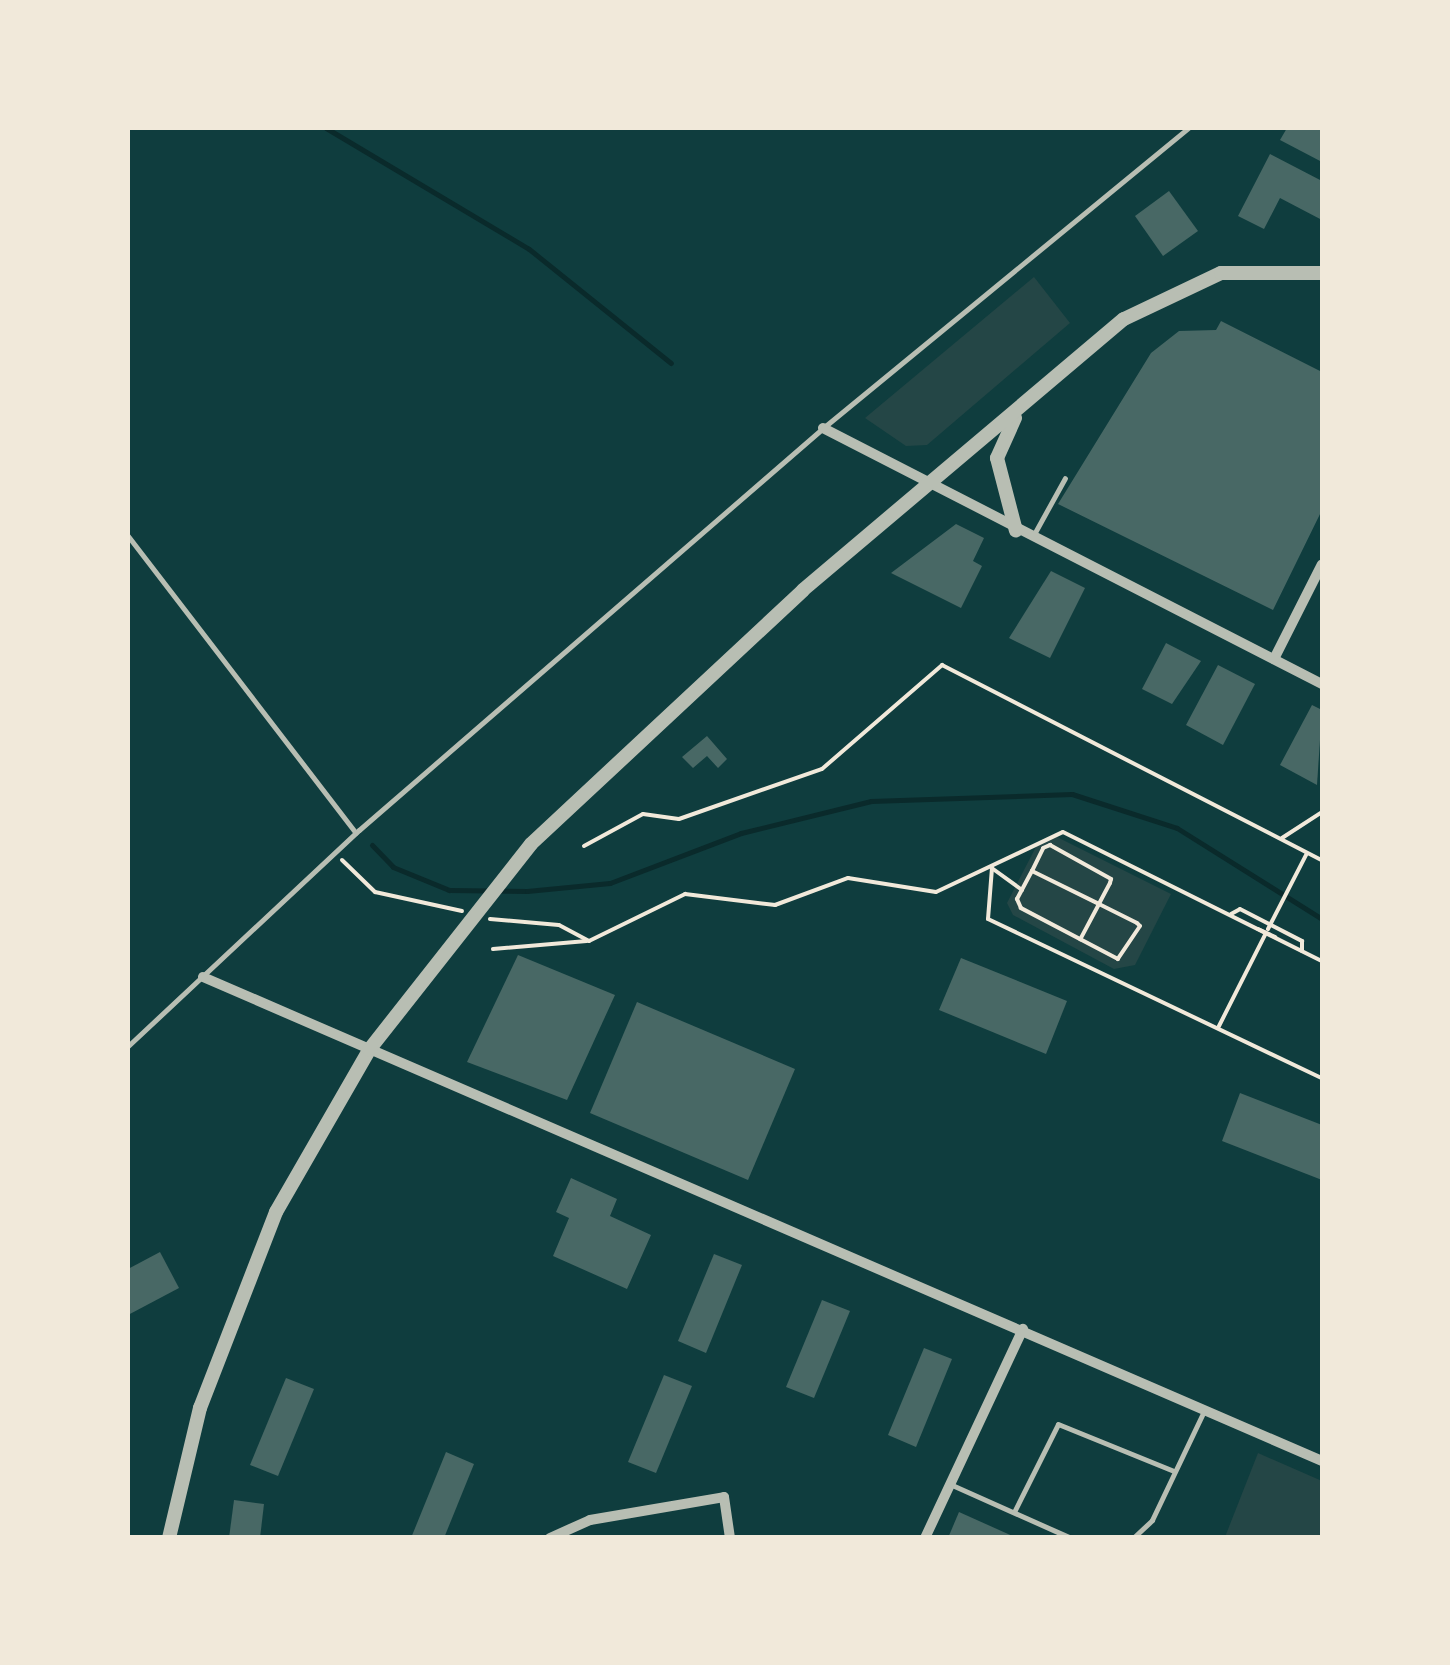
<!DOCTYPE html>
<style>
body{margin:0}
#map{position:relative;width:1450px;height:1665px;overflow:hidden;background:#0f3d3e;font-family:Arial,sans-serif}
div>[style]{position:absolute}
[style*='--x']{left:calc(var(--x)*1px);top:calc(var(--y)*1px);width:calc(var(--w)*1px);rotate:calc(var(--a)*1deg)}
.green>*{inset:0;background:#244646}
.stream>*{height:5px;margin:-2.5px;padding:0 2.5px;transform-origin:2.5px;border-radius:2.5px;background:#0a2a2b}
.building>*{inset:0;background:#486865}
.path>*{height:4px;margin:-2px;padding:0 2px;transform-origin:2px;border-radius:2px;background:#f1e9da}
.service>*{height:5px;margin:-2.5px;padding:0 2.5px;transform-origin:2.5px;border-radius:2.5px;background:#b8beb3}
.minor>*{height:10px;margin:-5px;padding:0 5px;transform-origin:5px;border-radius:5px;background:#b8beb3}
.tertiary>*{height:14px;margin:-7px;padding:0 7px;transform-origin:7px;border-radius:7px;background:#b8beb3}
span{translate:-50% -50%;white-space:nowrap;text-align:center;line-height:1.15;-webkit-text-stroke:8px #f1e9da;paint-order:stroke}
.frame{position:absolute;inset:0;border:130px solid #f1e9da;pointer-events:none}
</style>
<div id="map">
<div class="green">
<i style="clip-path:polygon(1034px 277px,1070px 323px,927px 445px,906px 446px,865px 418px)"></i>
<i style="clip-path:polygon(1057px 837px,1171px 894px,1135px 965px,1114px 969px,1013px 915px,1007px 903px,1039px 841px)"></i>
<i style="clip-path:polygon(1258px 1453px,1322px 1481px,1322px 1537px,1225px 1537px)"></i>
</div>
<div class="stream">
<i style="--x:326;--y:128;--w:236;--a:30.8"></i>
<i style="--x:529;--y:249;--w:182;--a:38.8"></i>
<i style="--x:372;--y:845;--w:30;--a:46"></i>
<i style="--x:393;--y:867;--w:61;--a:22.3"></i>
<i style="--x:449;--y:890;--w:78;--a:0.7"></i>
<i style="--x:527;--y:891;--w:83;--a:-5.5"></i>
<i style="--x:610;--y:883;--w:140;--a:-20.9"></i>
<i style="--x:741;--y:833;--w:134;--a:-13.8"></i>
<i style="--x:871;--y:801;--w:201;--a:-2"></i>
<i style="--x:1072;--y:794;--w:110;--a:17.9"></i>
<i style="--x:1177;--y:828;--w:171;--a:32.1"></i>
</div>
<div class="building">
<i style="clip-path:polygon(1287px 128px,1322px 128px,1322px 162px,1280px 140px)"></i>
<i style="clip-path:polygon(1270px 154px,1322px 181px,1322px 220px,1280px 198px,1264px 229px,1238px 216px)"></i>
<i style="clip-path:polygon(1169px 191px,1198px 231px,1163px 256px,1135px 216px)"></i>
<i style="clip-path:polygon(1221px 321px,1322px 372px,1322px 510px,1273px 610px,1058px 504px,1151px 353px,1179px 331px,1216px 330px)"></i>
<i style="clip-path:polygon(956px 524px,984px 538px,973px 561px,982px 566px,961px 608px,891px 573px)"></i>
<i style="clip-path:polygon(1051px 571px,1085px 588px,1050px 658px,1009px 638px)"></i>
<i style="clip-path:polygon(1166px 643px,1201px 661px,1172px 704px,1142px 689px)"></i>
<i style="clip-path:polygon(1218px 665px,1255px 684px,1223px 745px,1186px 725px)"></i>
<i style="clip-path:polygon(1312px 705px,1322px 710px,1317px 785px,1280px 765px)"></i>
<i style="clip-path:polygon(707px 736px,727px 759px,718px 768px,707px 756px,693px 768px,682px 757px)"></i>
<i style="clip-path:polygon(518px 955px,615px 995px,567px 1100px,467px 1062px)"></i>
<i style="clip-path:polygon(961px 958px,1067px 1001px,1046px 1054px,939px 1010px)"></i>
<i style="clip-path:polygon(637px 1002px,795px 1069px,748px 1180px,590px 1113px)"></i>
<i style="clip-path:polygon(1240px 1093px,1322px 1125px,1322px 1180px,1222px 1141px)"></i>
<i style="clip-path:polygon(571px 1178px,617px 1199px,610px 1216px,651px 1235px,627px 1289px,553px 1256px,569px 1218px,556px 1212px)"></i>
<i style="clip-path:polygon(160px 1252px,179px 1288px,128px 1315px,128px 1269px)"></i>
<i style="clip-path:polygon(714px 1254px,742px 1265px,706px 1353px,678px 1341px)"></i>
<i style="clip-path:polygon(822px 1300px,850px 1311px,814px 1398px,786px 1387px)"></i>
<i style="clip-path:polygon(924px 1348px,952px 1359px,916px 1447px,888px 1435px)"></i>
<i style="clip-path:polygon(664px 1375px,692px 1386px,656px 1473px,628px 1462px)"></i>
<i style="clip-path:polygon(286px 1378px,314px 1389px,278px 1476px,250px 1465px)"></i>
<i style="clip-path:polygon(446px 1452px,474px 1464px,444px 1538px,411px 1538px)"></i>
<i style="clip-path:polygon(234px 1500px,264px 1504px,260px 1538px,229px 1538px)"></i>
<i style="clip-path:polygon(959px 1512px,1017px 1538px,948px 1538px)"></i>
</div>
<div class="path">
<i style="--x:1282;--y:838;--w:48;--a:-33"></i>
<i style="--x:584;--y:846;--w:67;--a:-28.5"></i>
<i style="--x:643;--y:814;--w:36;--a:8"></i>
<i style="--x:679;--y:819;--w:151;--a:-19.3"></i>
<i style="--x:822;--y:769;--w:159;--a:-40.9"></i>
<i style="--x:942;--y:665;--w:427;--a:27.2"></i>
<i style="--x:342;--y:860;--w:46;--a:44.1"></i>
<i style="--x:375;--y:892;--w:89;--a:12.3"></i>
<i style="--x:1032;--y:871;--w:75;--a:26.2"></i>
<i style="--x:1099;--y:904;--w:42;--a:26.6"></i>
<i style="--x:1137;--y:923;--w:4;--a:45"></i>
<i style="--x:1140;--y:926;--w:40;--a:124"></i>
<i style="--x:1118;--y:959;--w:110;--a:-152.3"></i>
<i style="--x:1021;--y:908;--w:10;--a:-114"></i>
<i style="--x:1017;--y:899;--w:32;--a:-62"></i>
<i style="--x:1032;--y:871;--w:25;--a:-64"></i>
<i style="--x:1043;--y:848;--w:8;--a:-23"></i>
<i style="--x:1050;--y:845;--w:70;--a:29.1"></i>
<i style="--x:1111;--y:879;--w:4;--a:104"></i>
<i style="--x:1110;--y:883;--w:24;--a:118"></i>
<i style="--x:1099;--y:904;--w:40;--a:118"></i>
<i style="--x:1022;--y:890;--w:37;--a:-144"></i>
<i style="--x:992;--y:868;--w:51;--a:94.5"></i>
<i style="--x:988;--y:919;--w:370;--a:25.5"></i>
<i style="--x:1231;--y:914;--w:10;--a:-29"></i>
<i style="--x:1240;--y:909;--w:70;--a:27.3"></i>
<i style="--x:1302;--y:941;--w:10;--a:90"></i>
<i style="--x:490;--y:919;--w:69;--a:5"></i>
<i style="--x:559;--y:925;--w:34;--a:28"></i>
<i style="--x:589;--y:941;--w:107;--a:-26.1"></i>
<i style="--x:685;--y:894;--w:91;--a:7"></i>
<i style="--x:775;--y:905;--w:78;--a:-20.3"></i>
<i style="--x:848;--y:878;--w:89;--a:9"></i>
<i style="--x:936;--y:892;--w:140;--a:-25.3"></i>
<i style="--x:1063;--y:832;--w:289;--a:26.5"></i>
<i style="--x:1258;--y:929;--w:19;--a:25"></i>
<i style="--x:1268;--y:929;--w:85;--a:-62.8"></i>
<i style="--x:493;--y:949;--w:94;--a:-4.9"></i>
<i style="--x:1219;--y:1026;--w:104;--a:-63.2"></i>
</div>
<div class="service">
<i style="--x:128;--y:536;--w:374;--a:52.5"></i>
<i style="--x:1033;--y:536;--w:66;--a:-61.1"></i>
<i style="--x:128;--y:1046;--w:316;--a:-43.1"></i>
<i style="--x:359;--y:830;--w:614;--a:-40.9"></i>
<i style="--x:823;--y:428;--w:472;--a:-39.4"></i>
<i style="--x:952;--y:1485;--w:130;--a:24"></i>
<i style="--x:1014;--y:1512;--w:98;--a:-63.4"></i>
<i style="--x:1058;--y:1424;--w:125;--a:22.1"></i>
<i style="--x:1133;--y:1538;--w:26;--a:-43"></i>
<i style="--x:1152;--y:1520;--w:121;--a:-64.5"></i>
</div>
<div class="minor">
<i style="--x:823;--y:428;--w:561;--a:27.16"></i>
<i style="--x:1274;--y:659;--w:106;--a:-63.2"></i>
<i style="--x:203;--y:977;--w:1219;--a:23.39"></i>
<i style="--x:550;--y:1538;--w:44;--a:-24.2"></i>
<i style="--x:590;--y:1520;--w:136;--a:-9.7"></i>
<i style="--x:724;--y:1497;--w:41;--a:81.7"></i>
<i style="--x:925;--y:1538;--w:231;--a:-64.9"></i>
</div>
<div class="tertiary">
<i style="--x:1015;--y:418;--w:44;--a:114.2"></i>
<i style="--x:997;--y:458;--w:75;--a:75.4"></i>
<i style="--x:169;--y:1538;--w:134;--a:-76.6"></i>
<i style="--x:200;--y:1408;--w:210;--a:-68.8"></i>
<i style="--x:276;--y:1212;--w:187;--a:-60.1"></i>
<i style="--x:369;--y:1050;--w:262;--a:-51.8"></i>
<i style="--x:531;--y:844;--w:372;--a:-43"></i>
<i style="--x:803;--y:590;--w:420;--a:-40.2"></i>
<i style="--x:1124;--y:319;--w:107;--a:-25.4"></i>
<i style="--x:1221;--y:273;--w:101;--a:0"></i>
</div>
<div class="frame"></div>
</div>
